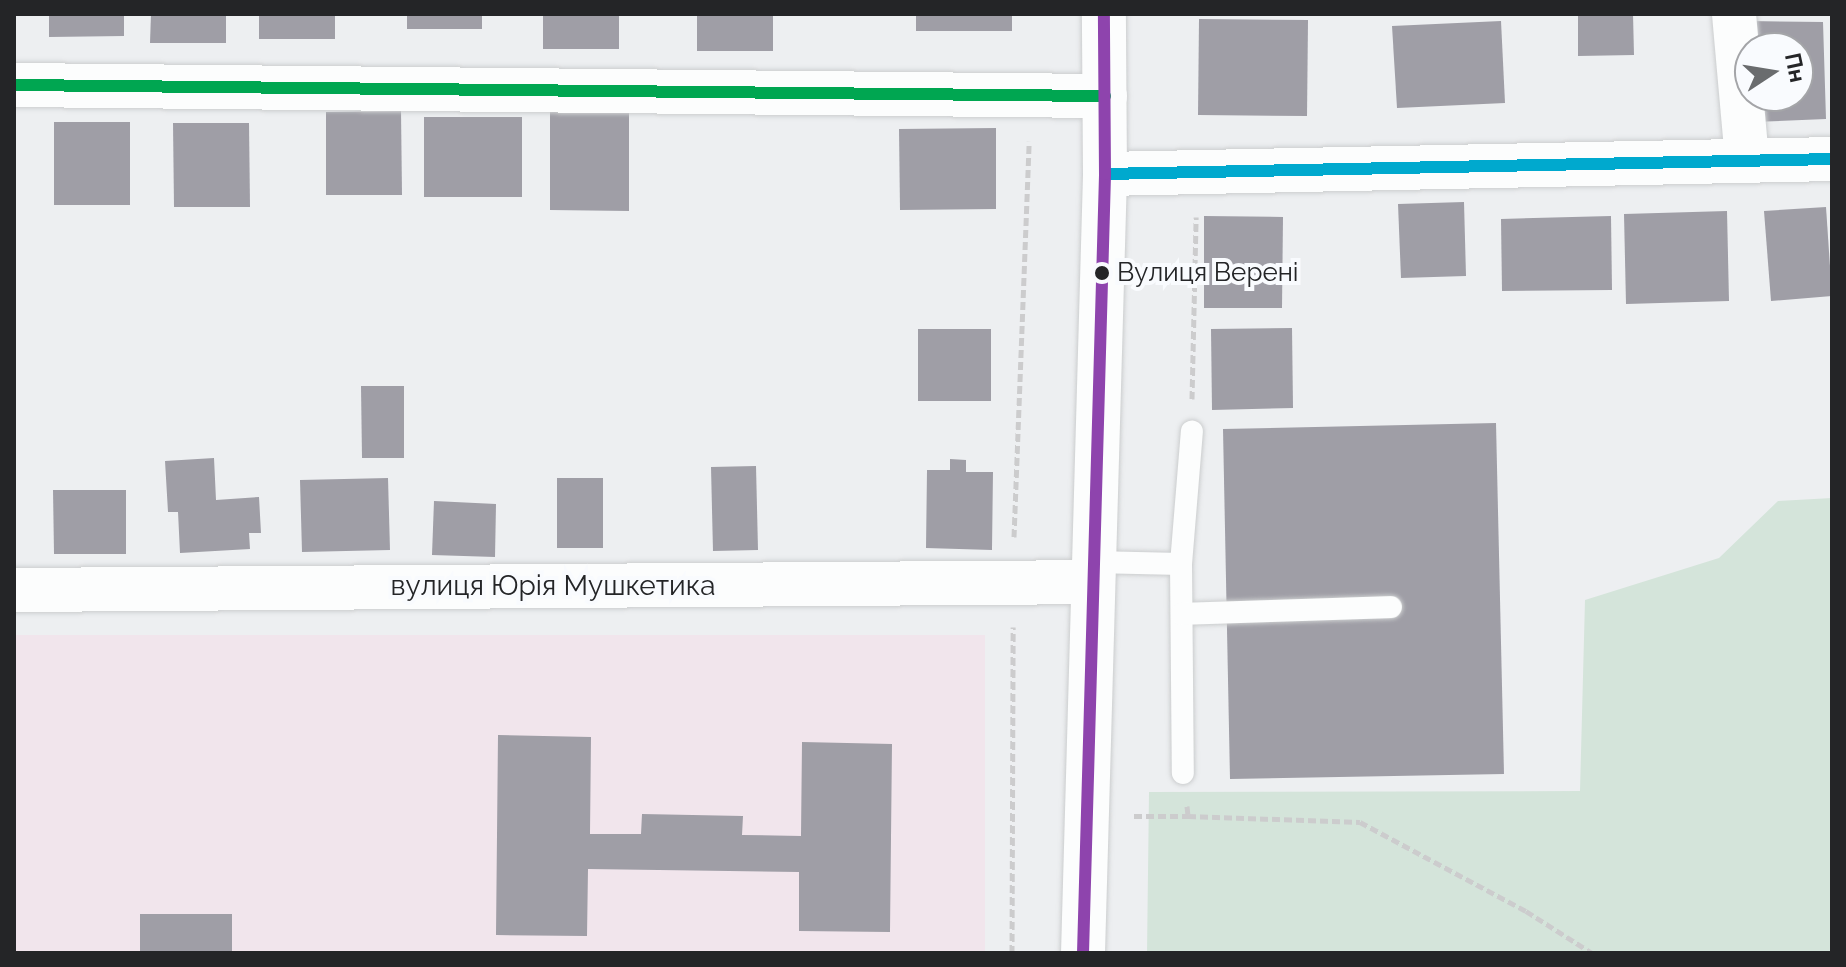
<!DOCTYPE html>
<meta charset="utf-8">
<style>
body{margin:0}
#map{position:relative;width:1846px;height:967px;overflow:hidden;background:#edeff1;font-family:Raleway,sans-serif}
div>[style]{position:absolute}
[style*='--x']{left:calc(var(--x)*1px);top:calc(var(--y)*1px);width:calc(var(--w)*1px);rotate:calc(var(--a)*1deg)}
.education>*{inset:0;background:#f1e5ec}
.green>*{inset:0;background:#d4e4da}
.building>*{inset:0;background:#9f9ea6}
.path>*{height:5px;margin-top:-2.5px;transform-origin:0;background:repeating-linear-gradient(90deg,#cccccd 0 8px,transparent 0 12px)}
.roads{filter:drop-shadow(0 0 2px #cbcdce) drop-shadow(0 0 2px #cbcdce)}
.service>*{height:22px;margin:-11px;padding:0 11px;transform-origin:11px;border-radius:11px;background:#fcfdfd}
.minor>*{height:44px;margin:-22px;padding:0 22px;transform-origin:22px;border-radius:22px;background:#fcfdfd}
.secondary>*{height:44px;margin:-22px;padding:0 22px;transform-origin:22px;border-radius:22px;background:#fcfdfd}
.bus-1>*{height:12px;margin:-6px;padding:0 6px;transform-origin:6px;border-radius:6px;background:#00a651}
.bus-2>*{height:12px;margin:-6px;padding:0 6px;transform-origin:6px;border-radius:6px;background:#00a9ce}
.bus-3>*{height:12px;margin:-6px;padding:0 6px;transform-origin:6px;border-radius:6px;background:#8e44ad}
.dots>*{width:22px;height:22px;translate:-50% -50%;box-sizing:border-box;border:4px solid #f9fbfe;border-radius:50%}
span{translate:-50% -50%;white-space:nowrap;text-align:center;line-height:1.15;-webkit-text-stroke:8px #f9fbfe;paint-order:stroke}
.bus-label{font-size:26px;color:#242527}
.left{translate:0 -50%;text-align:left}
.street-label{font-size:28px;color:#242527}
.frame{position:absolute;inset:0;border:16px solid #242527;pointer-events:none}
.north{position:absolute;left:1734px;top:32px;width:80px;height:80px;box-sizing:border-box;background:#f9fbfe;border:2px solid #a4a5a8;border-radius:50%;rotate:78deg;font-size:22px;font-weight:700;line-height:32px;text-align:center;color:#242527}
.north::after{content:'';display:block;margin:auto;width:28px;height:36px;background:#6a6c6e;clip-path:polygon(50% 0,100% 100%,50% 72%,0 100%)}
</style>
<div id="map">
<div class="education">
<i style="clip-path:polygon(14px 635px,985px 635px,985px 953px,14px 953px)"></i>
</div>
<div class="green">
<i style="clip-path:polygon(1832px 498px,1832px 953px,1147px 953px,1149px 792px,1580px 791px,1585px 600px,1719px 558px,1778px 501px)"></i>
</div>
<div class="building">
<i style="clip-path:polygon(49px 14px,124px 14px,124px 36px,49px 37px)"></i>
<i style="clip-path:polygon(151px 14px,226px 14px,226px 43px,150px 43px)"></i>
<i style="clip-path:polygon(259px 14px,335px 14px,335px 39px,259px 39px)"></i>
<i style="clip-path:polygon(407px 14px,482px 14px,482px 29px,407px 29px)"></i>
<i style="clip-path:polygon(543px 14px,619px 14px,619px 49px,543px 49px)"></i>
<i style="clip-path:polygon(697px 14px,773px 14px,773px 51px,697px 51px)"></i>
<i style="clip-path:polygon(916px 14px,1012px 14px,1012px 31px,916px 31px)"></i>
<i style="clip-path:polygon(1578px 14px,1633px 14px,1634px 55px,1578px 56px)"></i>
<i style="clip-path:polygon(1199px 19px,1308px 20px,1307px 116px,1198px 115px)"></i>
<i style="clip-path:polygon(1501px 21px,1505px 103px,1397px 108px,1392px 26px)"></i>
<i style="clip-path:polygon(1748px 21px,1823px 22px,1826px 119px,1753px 122px,1752px 96px,1798px 96px,1798px 48px,1749px 48px)"></i>
<i style="clip-path:polygon(550px 110px,629px 110px,629px 211px,550px 210px)"></i>
<i style="clip-path:polygon(401px 111px,402px 195px,326px 195px,326px 112px)"></i>
<i style="clip-path:polygon(424px 117px,522px 117px,522px 197px,424px 197px)"></i>
<i style="clip-path:polygon(54px 122px,130px 122px,130px 205px,54px 205px)"></i>
<i style="clip-path:polygon(173px 123px,249px 123px,250px 207px,174px 207px)"></i>
<i style="clip-path:polygon(996px 128px,996px 209px,900px 210px,899px 129px)"></i>
<i style="clip-path:polygon(1464px 202px,1466px 276px,1401px 278px,1398px 204px)"></i>
<i style="clip-path:polygon(1826px 207px,1832px 296px,1771px 301px,1764px 211px)"></i>
<i style="clip-path:polygon(1727px 211px,1729px 301px,1626px 304px,1624px 214px)"></i>
<i style="clip-path:polygon(1204px 216px,1283px 217px,1282px 308px,1204px 308px)"></i>
<i style="clip-path:polygon(1611px 216px,1612px 290px,1502px 291px,1501px 219px)"></i>
<i style="clip-path:polygon(1292px 328px,1293px 408px,1212px 410px,1211px 329px)"></i>
<i style="clip-path:polygon(918px 329px,991px 329px,991px 401px,918px 401px)"></i>
<i style="clip-path:polygon(361px 386px,404px 386px,404px 458px,362px 458px)"></i>
<i style="clip-path:polygon(1496px 423px,1504px 774px,1230px 779px,1223px 429px)"></i>
<i style="clip-path:polygon(214px 458px,216px 500px,259px 497px,261px 533px,249px 533px,250px 549px,180px 553px,178px 512px,168px 512px,165px 461px)"></i>
<i style="clip-path:polygon(950px 459px,966px 460px,966px 472px,993px 472px,992px 550px,926px 548px,927px 470px,950px 470px)"></i>
<i style="clip-path:polygon(756px 466px,758px 550px,713px 551px,711px 467px)"></i>
<i style="clip-path:polygon(388px 478px,390px 550px,302px 552px,300px 480px)"></i>
<i style="clip-path:polygon(557px 478px,603px 478px,603px 548px,557px 548px)"></i>
<i style="clip-path:polygon(53px 490px,126px 490px,126px 554px,54px 554px)"></i>
<i style="clip-path:polygon(434px 501px,496px 504px,495px 557px,432px 555px)"></i>
<i style="clip-path:polygon(498px 735px,591px 737px,590px 834px,641px 834px,642px 814px,743px 816px,742px 835px,801px 836px,802px 742px,892px 744px,890px 932px,799px 931px,799px 872px,588px 869px,587px 936px,496px 935px)"></i>
<i style="clip-path:polygon(140px 914px,232px 914px,232px 953px,140px 953px)"></i>
</div>
<div class="path">
<i style="--x:1192;--y:399;--w:182;--a:-88.7"></i>
<i style="--x:1014;--y:537;--w:396;--a:-87.8"></i>
<i style="--x:1187;--y:806;--w:10;--a:84"></i>
<i style="--x:1188;--y:816;--w:172;--a:2"></i>
<i style="--x:1360;--y:822;--w:188;--a:28.2"></i>
<i style="--x:1526;--y:911;--w:78;--a:32.5"></i>
<i style="--x:1134;--y:816;--w:54;--a:0"></i>
<i style="--x:1012;--y:953;--w:326;--a:-89.8"></i>
</div>
<div class="roads">
<div class="service">
<i style="--x:1093;--y:562;--w:88;--a:1.3"></i>
<i style="--x:1181;--y:564;--w:133;--a:-85.3"></i>
<i style="--x:1181;--y:564;--w:209;--a:89.5"></i>
<i style="--x:1182;--y:614;--w:209;--a:-1.9"></i>
</div>
<div class="minor">
<i style="--x:1734;--y:14;--w:147;--a:84.9"></i>
<i style="--x:14;--y:85;--w:1091;--a:0.58"></i>
<i style="--x:1105;--y:174;--w:727;--a:-1.18"></i>
<i style="--x:14;--y:590;--w:1079;--a:-0.42"></i>
</div>
<div class="secondary">
<i style="--x:1083;--y:953;--w:779;--a:-88.38"></i>
<i style="--x:1105;--y:174;--w:160;--a:-90.4"></i>
</div>
</div>
<div class="bus-1">
<i style="--x:14;--y:85;--w:1091;--a:0.58"></i>
</div>
<div class="bus-2">
<i style="--x:1105;--y:174;--w:727;--a:-1.18"></i>
</div>
<div class="bus-3">
<i style="--x:1083;--y:953;--w:779;--a:-88.38"></i>
<i style="--x:1105;--y:174;--w:160;--a:-90.4"></i>
</div>
<div class="dots">
<i style="left:1102px;top:273px;background:#242527"></i>
</div>
<div class="bus-label">
<span class="left" style="left:1117px;top:273px">Вулиця Верені</span>
</div>
<div class="street-label">
<span style="left:553px;top:586px">вулиця Юрія Мушкетика</span>
</div>
<div class="frame"></div>
<div class="north">Пн</div>
</div>
